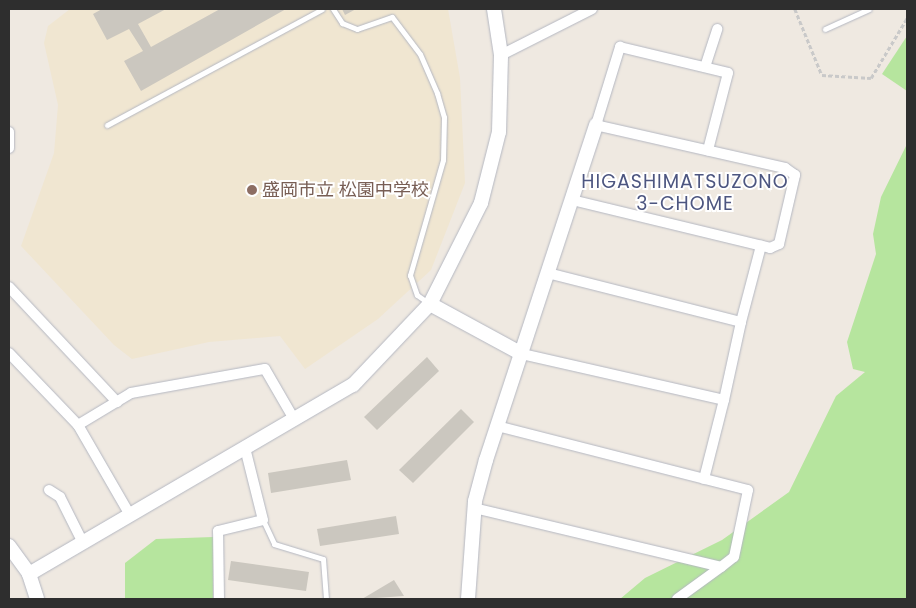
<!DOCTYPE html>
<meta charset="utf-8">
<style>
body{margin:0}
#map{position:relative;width:916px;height:608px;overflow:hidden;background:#efe9e1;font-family:Poppins,"Noto Sans JP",sans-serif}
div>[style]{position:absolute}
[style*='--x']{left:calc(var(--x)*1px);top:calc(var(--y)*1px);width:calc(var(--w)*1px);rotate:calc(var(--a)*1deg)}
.education>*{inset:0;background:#f0e6d1}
.green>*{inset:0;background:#b6e59e}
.building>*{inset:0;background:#cbc7bf}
.path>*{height:2.5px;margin-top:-1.25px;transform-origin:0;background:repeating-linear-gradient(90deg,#c9c9c9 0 4px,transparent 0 6.5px)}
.roads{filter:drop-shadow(0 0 1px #b4b7c1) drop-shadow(0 0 1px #b4b7c1)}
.lane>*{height:5px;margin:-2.5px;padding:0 2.5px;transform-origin:2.5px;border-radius:2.5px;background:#fff}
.street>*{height:10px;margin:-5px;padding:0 5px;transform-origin:5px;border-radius:5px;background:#fff}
.secondary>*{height:14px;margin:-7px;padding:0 7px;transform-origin:7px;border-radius:7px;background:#fff}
.dots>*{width:14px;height:14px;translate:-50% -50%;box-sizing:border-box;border:2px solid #fff;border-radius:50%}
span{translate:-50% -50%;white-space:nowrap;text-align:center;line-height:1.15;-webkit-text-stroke:4px #fff;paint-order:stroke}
.education-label{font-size:18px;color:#785e54}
.left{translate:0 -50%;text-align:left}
.neighbourhood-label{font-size:19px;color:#4d5680;letter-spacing:1px}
.frame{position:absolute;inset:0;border:10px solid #2e2e2e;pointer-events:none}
</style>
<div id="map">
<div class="education">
<i style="clip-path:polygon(70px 9px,448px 9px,460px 78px,465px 183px,431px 270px,378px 319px,305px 369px,280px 336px,209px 342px,132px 359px,114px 345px,21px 246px,54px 153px,58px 105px,44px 43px,48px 26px)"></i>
</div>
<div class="green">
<i style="clip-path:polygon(907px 36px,907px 91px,882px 74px)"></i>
<i style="clip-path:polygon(907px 144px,907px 599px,620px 599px,645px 578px,722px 540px,789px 492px,836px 396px,865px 372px,853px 369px,847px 342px,876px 254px,873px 234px,881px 197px)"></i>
<i style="clip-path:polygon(213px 537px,213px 599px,125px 599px,125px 563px,156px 539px)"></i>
</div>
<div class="building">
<i style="clip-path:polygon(102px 9px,166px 9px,138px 24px,151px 47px,220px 9px,286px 9px,141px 91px,124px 61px,143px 51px,129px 29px,107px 40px,93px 14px)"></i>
<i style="clip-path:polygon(342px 9px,356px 9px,345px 15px)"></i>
<i style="clip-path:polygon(427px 357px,439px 371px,377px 430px,364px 417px)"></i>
<i style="clip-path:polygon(461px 409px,474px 422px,413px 483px,399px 470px)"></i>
<i style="clip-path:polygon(347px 460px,351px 480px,271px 493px,268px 473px)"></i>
<i style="clip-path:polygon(396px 516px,399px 534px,320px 546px,317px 529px)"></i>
<i style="clip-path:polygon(231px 561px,309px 572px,306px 591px,228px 580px)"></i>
<i style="clip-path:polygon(394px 580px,404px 596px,362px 599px)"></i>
</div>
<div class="path">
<i style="--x:795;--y:9;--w:71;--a:67.8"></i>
<i style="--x:822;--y:75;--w:49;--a:3.5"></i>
<i style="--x:871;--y:78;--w:70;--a:-59"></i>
</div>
<div class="roads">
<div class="lane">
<i style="--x:333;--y:9;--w:17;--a:57"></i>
<i style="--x:342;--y:23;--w:16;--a:22"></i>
<i style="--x:357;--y:29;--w:37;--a:-19"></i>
<i style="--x:392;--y:17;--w:46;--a:52.9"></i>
<i style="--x:420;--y:54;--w:43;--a:66.4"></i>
<i style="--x:437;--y:93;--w:25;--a:74"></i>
<i style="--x:444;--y:117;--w:43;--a:91.3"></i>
<i style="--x:443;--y:160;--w:120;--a:106"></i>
<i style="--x:410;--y:275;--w:21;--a:71"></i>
<i style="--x:417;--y:295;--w:16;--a:35"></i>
<i style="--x:825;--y:29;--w:48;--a:-24.4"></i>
<i style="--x:107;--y:125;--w:244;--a:-28.3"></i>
<i style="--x:263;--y:520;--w:26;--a:65"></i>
<i style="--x:274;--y:544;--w:51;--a:17"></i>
<i style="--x:323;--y:559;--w:40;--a:85.7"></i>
</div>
<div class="street">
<i style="--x:501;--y:55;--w:102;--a:-26.8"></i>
<i style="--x:705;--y:67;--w:40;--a:-72"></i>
<i style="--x:9;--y:132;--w:16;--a:90"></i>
<i style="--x:572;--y:200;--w:204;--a:13.6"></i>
<i style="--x:770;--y:248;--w:10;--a:-24"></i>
<i style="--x:779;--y:244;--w:71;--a:-76.9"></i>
<i style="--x:795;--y:175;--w:12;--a:-145"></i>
<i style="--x:785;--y:168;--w:194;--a:-167.2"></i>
<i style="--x:596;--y:125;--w:82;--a:-72.9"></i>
<i style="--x:620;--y:47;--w:111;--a:13.5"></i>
<i style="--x:728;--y:73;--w:80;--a:104.6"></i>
<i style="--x:9;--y:287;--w:158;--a:46.8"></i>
<i style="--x:741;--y:322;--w:79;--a:-75.3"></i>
<i style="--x:9;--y:353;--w:100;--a:46.2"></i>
<i style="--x:78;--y:425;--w:104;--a:60"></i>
<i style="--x:522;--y:354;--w:207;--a:12.8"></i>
<i style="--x:724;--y:400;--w:80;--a:-77.7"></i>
<i style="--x:741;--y:322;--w:199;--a:-165.8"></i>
<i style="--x:78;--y:425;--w:62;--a:-31.1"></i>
<i style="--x:131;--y:393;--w:136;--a:-10.2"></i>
<i style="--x:265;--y:369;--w:58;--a:59.9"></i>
<i style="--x:704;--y:479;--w:81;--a:-75.8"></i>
<i style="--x:49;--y:490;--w:13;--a:32"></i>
<i style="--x:60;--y:497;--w:49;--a:63.4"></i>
<i style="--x:474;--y:508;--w:254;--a:13.4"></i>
<i style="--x:721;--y:567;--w:16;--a:-38"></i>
<i style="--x:734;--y:557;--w:68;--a:-78.2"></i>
<i style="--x:748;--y:490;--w:259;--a:-165.7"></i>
<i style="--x:219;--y:599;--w:68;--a:-90.8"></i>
<i style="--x:218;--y:531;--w:46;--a:-13.7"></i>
<i style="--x:263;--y:520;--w:74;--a:-104"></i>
<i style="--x:677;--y:599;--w:54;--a:-36"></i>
</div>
<div class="secondary">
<i style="--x:430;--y:304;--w:105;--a:28.5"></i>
<i style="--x:9;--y:546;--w:34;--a:54"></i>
<i style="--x:29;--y:574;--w:26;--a:72"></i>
<i style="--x:29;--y:574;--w:375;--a:-30.3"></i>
<i style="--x:353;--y:385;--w:112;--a:-46.5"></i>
<i style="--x:430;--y:304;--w:113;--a:-63.2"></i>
<i style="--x:481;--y:203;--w:73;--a:-75.8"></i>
<i style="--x:499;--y:132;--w:77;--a:-88.5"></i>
<i style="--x:501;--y:55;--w:47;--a:-98.7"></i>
<i style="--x:468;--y:599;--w:98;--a:-85.9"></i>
<i style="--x:475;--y:501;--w:42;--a:-75"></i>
<i style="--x:486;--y:460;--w:353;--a:-71.8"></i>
</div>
</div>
<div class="dots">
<i style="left:252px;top:190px;background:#8d6e63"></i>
</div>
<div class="education-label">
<span class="left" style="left:262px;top:190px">盛岡市立 松園中学校</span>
</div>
<div class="neighbourhood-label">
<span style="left:685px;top:193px">HIGASHIMATSUZONO<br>3-CHOME</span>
</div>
<div class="frame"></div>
</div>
